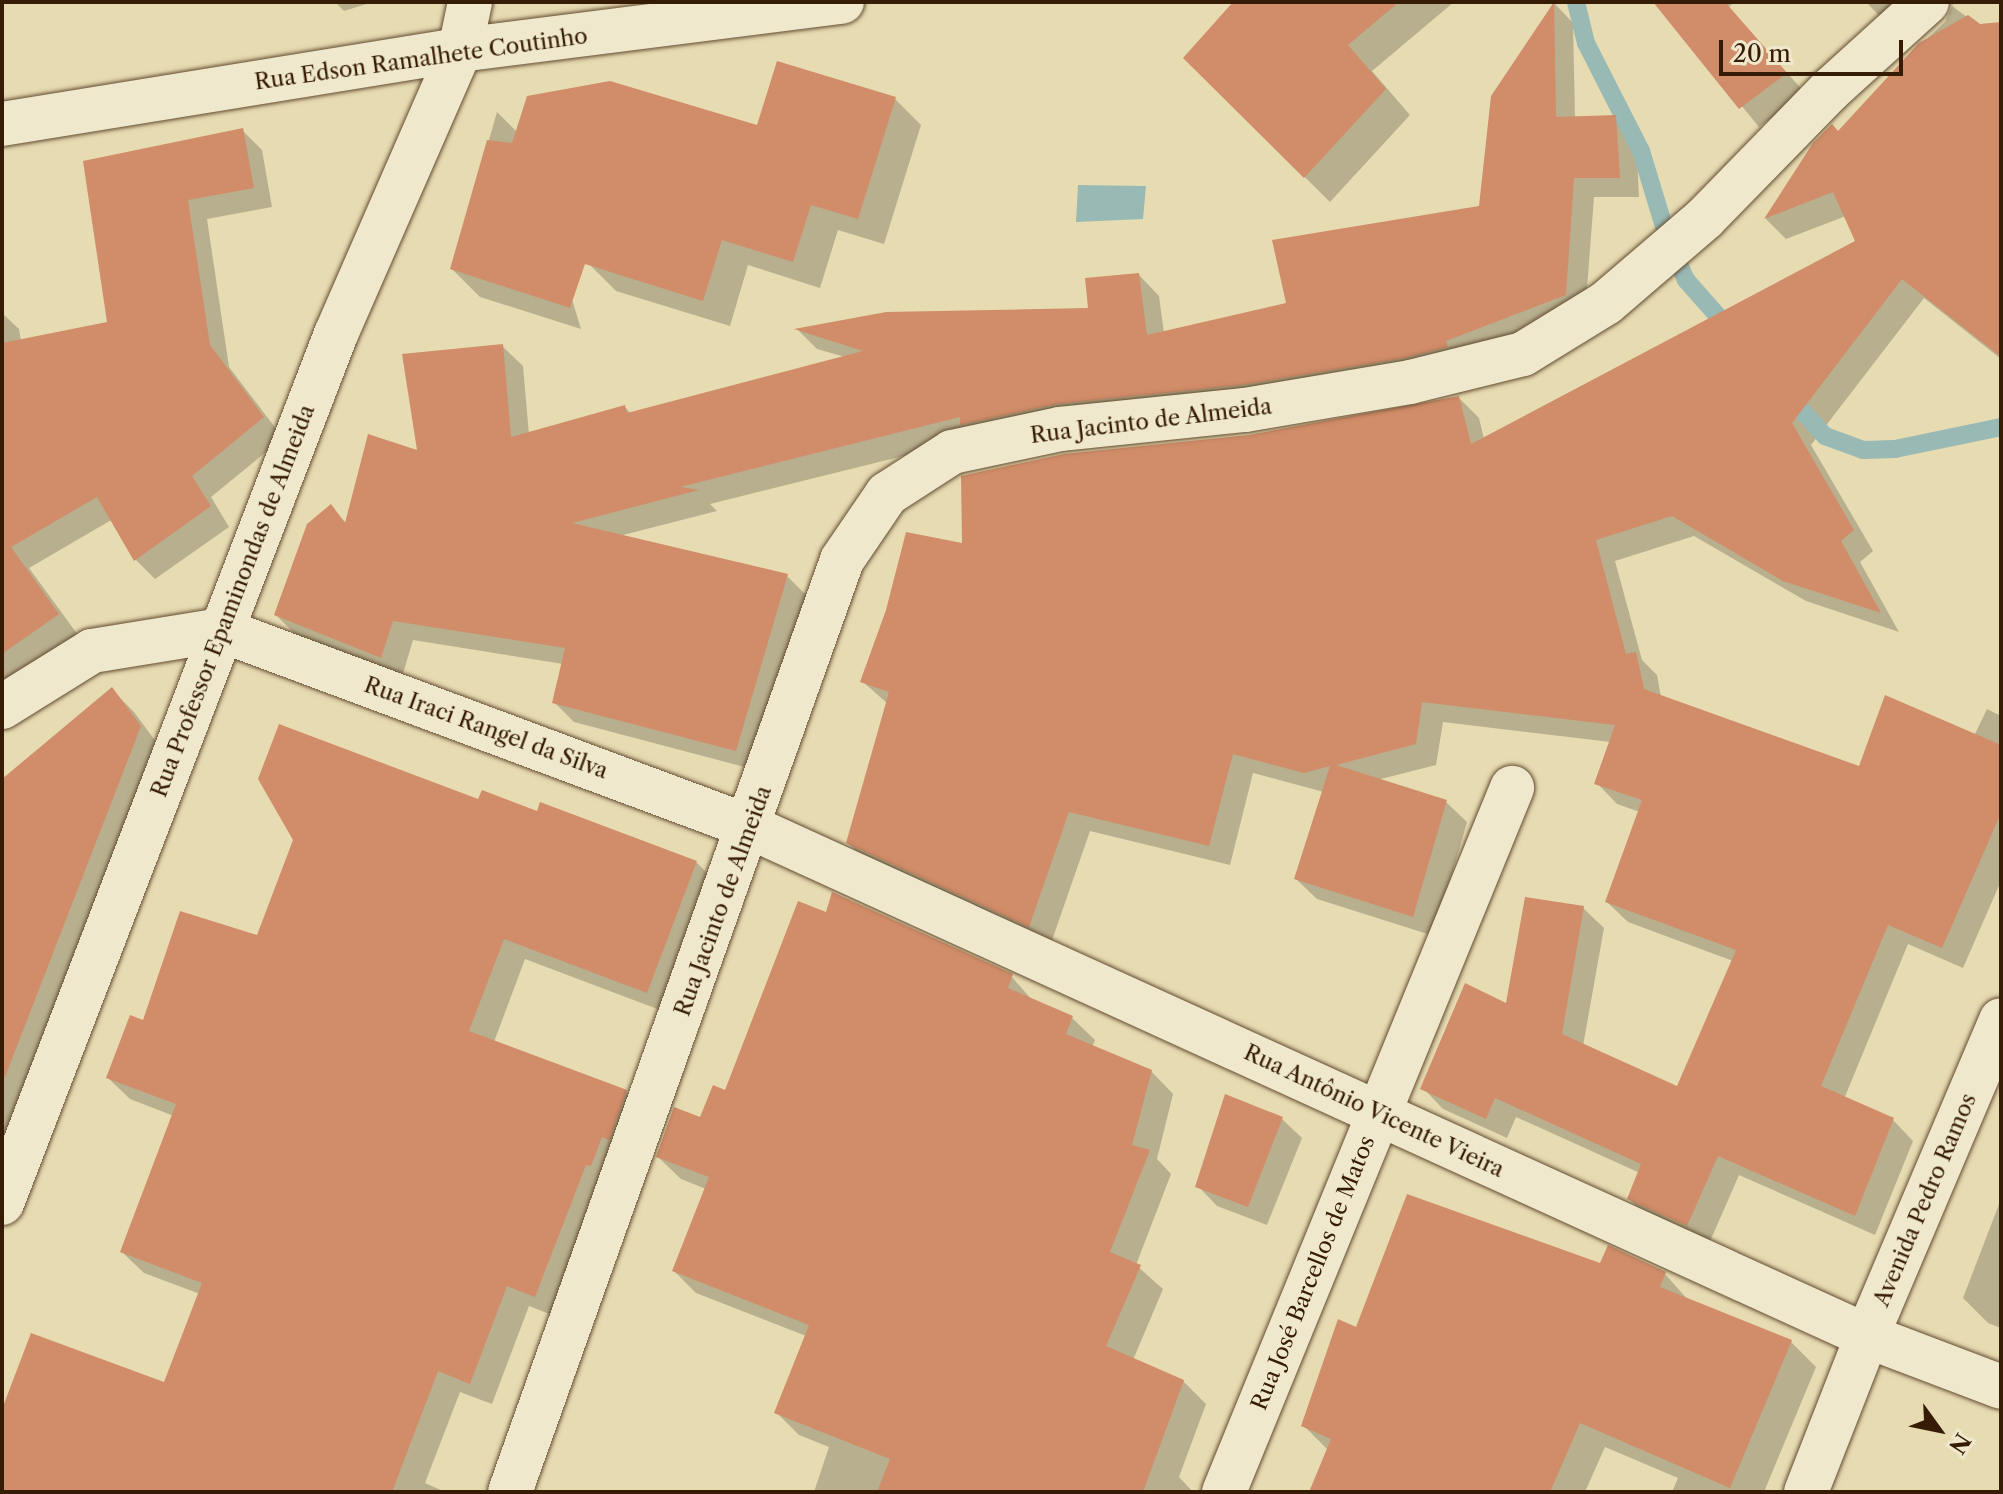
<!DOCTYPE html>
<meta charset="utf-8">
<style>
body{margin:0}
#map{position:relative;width:2003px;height:1494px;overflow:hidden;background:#e7dbb2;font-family:"Libre Caslon Text",serif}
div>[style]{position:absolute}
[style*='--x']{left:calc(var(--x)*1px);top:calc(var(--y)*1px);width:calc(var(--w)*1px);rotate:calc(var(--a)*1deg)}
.water>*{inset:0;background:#99b9b5}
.shadow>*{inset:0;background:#0003}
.stream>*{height:18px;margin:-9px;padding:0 9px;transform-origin:9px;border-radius:9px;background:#99b9b5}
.building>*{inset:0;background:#d18c69}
.roads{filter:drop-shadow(0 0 2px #634c30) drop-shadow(0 0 2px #634c30)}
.minor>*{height:44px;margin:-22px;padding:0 22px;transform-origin:22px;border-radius:22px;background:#efe8cd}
span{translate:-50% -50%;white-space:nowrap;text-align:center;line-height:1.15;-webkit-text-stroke:6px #efe8cd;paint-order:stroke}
.street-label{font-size:22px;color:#371c05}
.frame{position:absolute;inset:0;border:4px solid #371c05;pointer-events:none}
.north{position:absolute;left:1899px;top:1390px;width:80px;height:80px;-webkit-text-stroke:6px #efe8cd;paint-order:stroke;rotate:123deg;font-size:22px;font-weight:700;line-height:32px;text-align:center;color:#371c05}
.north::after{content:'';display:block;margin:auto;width:28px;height:36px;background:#371c05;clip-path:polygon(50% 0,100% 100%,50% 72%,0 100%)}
.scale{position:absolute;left:1719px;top:40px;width:184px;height:36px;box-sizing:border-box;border:4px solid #371c05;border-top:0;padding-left:10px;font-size:24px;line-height:28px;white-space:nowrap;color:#371c05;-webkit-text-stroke:6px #efe8cd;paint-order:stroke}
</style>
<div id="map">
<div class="water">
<i style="clip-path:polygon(1078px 185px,1146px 186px,1143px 219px,1076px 222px)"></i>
</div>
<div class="shadow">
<i style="clip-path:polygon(335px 2px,373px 2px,344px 11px)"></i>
<i style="clip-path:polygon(1236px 2px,1454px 2px,1372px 71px,1410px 115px,1330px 202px,1185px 58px)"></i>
<i style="clip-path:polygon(1656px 2px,1734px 2px,1729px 7px,1805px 93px,1759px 127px)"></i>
<i style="clip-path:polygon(1866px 2px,1929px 2px,1892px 29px)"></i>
<i style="clip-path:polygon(1554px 3px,1573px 23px,1575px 118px,1615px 117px,1636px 137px,1639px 197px,1594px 197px,1585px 315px,1466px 361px,976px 438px,710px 504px,717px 511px,619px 536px,787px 576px,807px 596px,756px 770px,574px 722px,554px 702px,563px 664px,413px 640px,402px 677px,296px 635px,276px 615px,331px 507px,347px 524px,419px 453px,502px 346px,523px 366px,529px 435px,625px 407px,631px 414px,845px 357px,817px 349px,798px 330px,1090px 309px,1139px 275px,1159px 296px,1164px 333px,1288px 305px,1481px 208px,1493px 97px)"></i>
<i style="clip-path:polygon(1952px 6px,1979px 26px,2001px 24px,2001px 359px,1924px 298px,1811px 445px,1873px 551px,1860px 562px,1899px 632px,1806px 601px,1694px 536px,1615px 561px,1642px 660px,1657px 675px,1661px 697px,1860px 768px,1974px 736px,1987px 709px,2001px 716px,2001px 881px,1963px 968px,1908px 944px,1844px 1099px,1893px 1120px,1913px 1141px,1875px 1235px,1739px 1175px,1708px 1246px,1650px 1219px,1629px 1199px,1640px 1173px,1516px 1117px,1507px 1138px,1443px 1109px,1423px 1088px,1508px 1006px,1583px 908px,1604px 928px,1583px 1046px,1678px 1088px,1733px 961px,1628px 922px,1607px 902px,1640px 812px,1617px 804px,1597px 783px,1611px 742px,1443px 722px,1436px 765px,1377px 780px,1446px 802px,1467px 822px,1434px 936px,1317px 899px,1296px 879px,1324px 792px,1253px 773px,1230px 865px,1090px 831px,1050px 946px,869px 863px,848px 843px,888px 704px,862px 681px,964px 545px,1249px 437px,1459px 398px,1479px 418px,1484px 439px,1858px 242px,1846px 216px,1786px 239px,1766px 219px,1815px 144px,1838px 134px,1905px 59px,1945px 22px)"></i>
<i style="clip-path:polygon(895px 99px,921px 125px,884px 244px,838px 230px,820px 288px,748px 265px,730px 326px,616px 291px,589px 264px,759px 128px)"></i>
<i style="clip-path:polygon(497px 112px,523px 138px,581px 329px,480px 297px,452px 269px)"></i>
<i style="clip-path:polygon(242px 130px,262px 150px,272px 207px,207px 219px,229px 367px,283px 438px,211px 497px,229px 527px,155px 579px,135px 559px,113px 519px,29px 568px,78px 635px,2px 690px,2px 313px,19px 329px,21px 341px,110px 323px,85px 163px)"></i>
<i style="clip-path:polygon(112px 690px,134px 712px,162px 750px,2px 1161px,2px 781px)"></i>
<i style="clip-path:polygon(479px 802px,538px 814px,696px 862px,718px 884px,668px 1013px,525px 959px,494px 1042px,626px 1092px,647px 1113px,557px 1317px,529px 1306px,492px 1404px,460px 1392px,425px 1483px,445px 1492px,2px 1492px,2px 1415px,165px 1385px,200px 1294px,144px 1273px,122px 1252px,174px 1116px,130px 1099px,108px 1078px,144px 1023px,258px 937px)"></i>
<i style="clip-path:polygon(1011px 976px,1033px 1001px,1072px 1018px,1095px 1040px,1092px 1047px,1151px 1071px,1173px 1094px,1157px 1159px,1171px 1174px,1136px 1265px,1163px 1289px,1133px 1360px,1183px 1381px,1206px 1404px,1179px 1477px,1193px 1492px,814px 1492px,829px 1447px,799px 1435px,777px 1413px,806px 1336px,696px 1293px,674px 1271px,706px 1189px,681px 1179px,658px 1157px,726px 1092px)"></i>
<i style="clip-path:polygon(1226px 1097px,1282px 1119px,1302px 1138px,1267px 1225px,1217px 1206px,1198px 1186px)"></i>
<i style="clip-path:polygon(2001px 1199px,2001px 1328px,1988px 1323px,1963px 1298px)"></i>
<i style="clip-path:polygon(1602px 1266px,1665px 1274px,1689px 1301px,1791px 1342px,1816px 1367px,1764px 1492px,1672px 1492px,1678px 1478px,1605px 1447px,1585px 1492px,1311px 1492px,1328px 1450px,1303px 1425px,1357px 1330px)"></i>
</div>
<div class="stream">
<i style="--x:1576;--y:2;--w:42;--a:76.3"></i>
<i style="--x:1586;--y:43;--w:121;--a:63"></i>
<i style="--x:1641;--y:151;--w:93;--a:73.1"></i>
<i style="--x:1668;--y:240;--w:44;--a:65.8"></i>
<i style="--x:1686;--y:280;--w:69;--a:48.5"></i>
<i style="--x:1786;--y:393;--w:58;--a:47.8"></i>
<i style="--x:1825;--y:436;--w:40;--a:20.2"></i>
<i style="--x:1863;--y:450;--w:32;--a:-2"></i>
<i style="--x:1895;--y:449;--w:108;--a:-11.7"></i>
</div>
<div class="building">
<i style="clip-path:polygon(1233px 2px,1399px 2px,1348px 45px,1386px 89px,1304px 178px,1183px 58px)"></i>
<i style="clip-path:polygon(1554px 2px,1556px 117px,1616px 115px,1620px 178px,1574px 178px,1566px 295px,1446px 341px,1448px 347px,1405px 358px,1242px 385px,1057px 404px,960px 425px,960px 417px,680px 487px,699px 490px,572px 523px,788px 574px,736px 751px,552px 703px,565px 648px,393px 621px,381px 658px,274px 615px,307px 524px,331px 504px,345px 523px,368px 434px,417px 450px,402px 354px,503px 344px,511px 437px,625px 405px,627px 413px,863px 351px,794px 329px,886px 312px,1088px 308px,1085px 278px,1139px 273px,1147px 335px,1286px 303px,1272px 240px,1479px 206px,1491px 96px)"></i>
<i style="clip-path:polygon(1653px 2px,1725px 2px,1787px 73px,1739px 109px)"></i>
<i style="clip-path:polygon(1968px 15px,1980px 24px,2001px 22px,2001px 357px,1902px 279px,1792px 423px,1854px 530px,1841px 541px,1881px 613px,1783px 581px,1672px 516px,1596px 540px,1626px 654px,1636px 652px,1644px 689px,1859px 766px,1885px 695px,2001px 745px,2001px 813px,1942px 948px,1888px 925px,1821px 1086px,1894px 1118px,1855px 1216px,1718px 1156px,1687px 1226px,1627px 1199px,1641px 1164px,1495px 1098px,1486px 1119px,1420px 1089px,1465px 983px,1506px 1003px,1525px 897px,1584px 906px,1562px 1034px,1677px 1086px,1736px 950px,1605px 902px,1642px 800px,1594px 784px,1615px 725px,1422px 702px,1416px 744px,1336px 765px,1447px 800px,1413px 917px,1294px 879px,1330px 766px,1304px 773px,1233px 754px,1209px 846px,1069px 812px,1029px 927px,846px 843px,889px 692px,860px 682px,886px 610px,906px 532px,962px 543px,961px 476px,1064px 454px,1249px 435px,1459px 396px,1471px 444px,1855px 241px,1833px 192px,1764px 219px,1813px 143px,1832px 124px,1838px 131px,1919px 43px)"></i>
<i style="clip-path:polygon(777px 61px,896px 97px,858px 219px,811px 205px,793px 262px,722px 240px,703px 301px,585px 264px,570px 308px,450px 269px,487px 140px,512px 143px,527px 96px,610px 81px,757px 125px)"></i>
<i style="clip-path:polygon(243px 128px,254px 188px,188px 200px,210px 345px,264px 417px,192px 476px,211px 506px,134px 561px,97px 497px,11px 547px,59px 614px,2px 654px,2px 343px,107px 322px,83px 161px)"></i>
<i style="clip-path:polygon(112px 687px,141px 726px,5px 1077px,2px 1076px,2px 779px)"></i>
<i style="clip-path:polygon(279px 724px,478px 799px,482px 790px,537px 811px,540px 802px,697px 861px,647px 993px,504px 939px,469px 1031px,627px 1090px,609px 1140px,602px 1137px,591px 1166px,586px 1165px,535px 1297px,507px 1286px,470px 1384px,438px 1371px,392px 1492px,2px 1492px,2px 1409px,31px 1333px,164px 1382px,202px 1283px,120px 1252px,176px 1104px,106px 1078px,130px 1015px,143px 1020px,180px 911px,257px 935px,293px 840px,258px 779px)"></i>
<i style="clip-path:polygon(832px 892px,1013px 974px,1008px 988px,1073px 1016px,1066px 1034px,1152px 1070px,1132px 1145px,1150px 1150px,1110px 1252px,1141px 1265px,1106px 1346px,1184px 1380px,1143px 1492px,877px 1492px,890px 1459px,774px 1413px,809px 1325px,672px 1271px,709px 1177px,656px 1157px,674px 1107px,700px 1117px,713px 1085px,725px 1090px,798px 901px,826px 912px)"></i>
<i style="clip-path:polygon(1225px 1094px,1283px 1117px,1248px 1207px,1195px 1187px)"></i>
<i style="clip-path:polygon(1407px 1194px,1600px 1263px,1608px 1245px,1666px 1272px,1660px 1287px,1792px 1340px,1730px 1488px,1580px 1423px,1550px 1492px,1309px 1492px,1331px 1439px,1301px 1426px,1338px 1319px,1356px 1327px)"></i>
</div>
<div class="roads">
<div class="minor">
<i style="--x:2;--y:124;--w:464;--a:-9.2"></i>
<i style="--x:460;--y:50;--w:385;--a:-7.2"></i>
<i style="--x:2;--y:707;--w:106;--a:-31.9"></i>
<i style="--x:92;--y:651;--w:131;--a:-9.2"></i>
<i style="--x:221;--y:630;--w:564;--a:20.43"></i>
<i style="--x:750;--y:827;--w:1228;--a:24.5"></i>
<i style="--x:1867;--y:1336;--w:143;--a:20.8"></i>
<i style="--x:2;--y:1203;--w:931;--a:-68.98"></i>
<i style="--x:336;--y:334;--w:310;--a:-66.4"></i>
<i style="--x:460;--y:50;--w:49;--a:-78.2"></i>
<i style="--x:510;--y:1492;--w:989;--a:-70.39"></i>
<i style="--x:842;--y:560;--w:80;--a:-55.7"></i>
<i style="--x:887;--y:494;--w:77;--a:-32.9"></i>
<i style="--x:952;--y:452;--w:110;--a:-12"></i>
<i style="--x:1060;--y:429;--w:186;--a:-5.9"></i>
<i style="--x:1245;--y:410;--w:167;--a:-9.6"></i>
<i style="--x:1410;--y:382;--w:116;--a:-13.9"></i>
<i style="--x:1523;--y:354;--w:97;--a:-31.6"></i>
<i style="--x:1606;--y:303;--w:130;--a:-40.6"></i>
<i style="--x:1705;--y:218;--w:179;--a:-45.7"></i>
<i style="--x:1830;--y:90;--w:131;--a:-42.2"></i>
<i style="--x:1224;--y:1492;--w:761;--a:-67.75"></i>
<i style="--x:1806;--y:1492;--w:168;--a:-68.6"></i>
<i style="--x:1867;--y:1336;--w:343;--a:-67"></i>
</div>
</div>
<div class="street-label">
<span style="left:421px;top:59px;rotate:-8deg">Rua Edson Ramalhete Coutinho</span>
<span style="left:1151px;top:421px;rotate:-7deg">Rua Jacinto de Almeida</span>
<span style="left:233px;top:601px;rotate:-69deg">Rua Professor Epaminondas de Almeida</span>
<span style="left:486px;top:728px;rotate:20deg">Rua Iraci Rangel da Silva</span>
<span style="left:723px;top:901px;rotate:-70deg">Rua Jacinto de Almeida</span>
<span style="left:1374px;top:1111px;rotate:25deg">Rua Antônio Vicente Vieira</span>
<span style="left:1925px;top:1200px;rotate:-67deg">Avenida Pedro Ramos</span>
<span style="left:1313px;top:1273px;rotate:-68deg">Rua José Barcellos de Matos</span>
</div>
<div class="frame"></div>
<div class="north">N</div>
<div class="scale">20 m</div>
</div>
